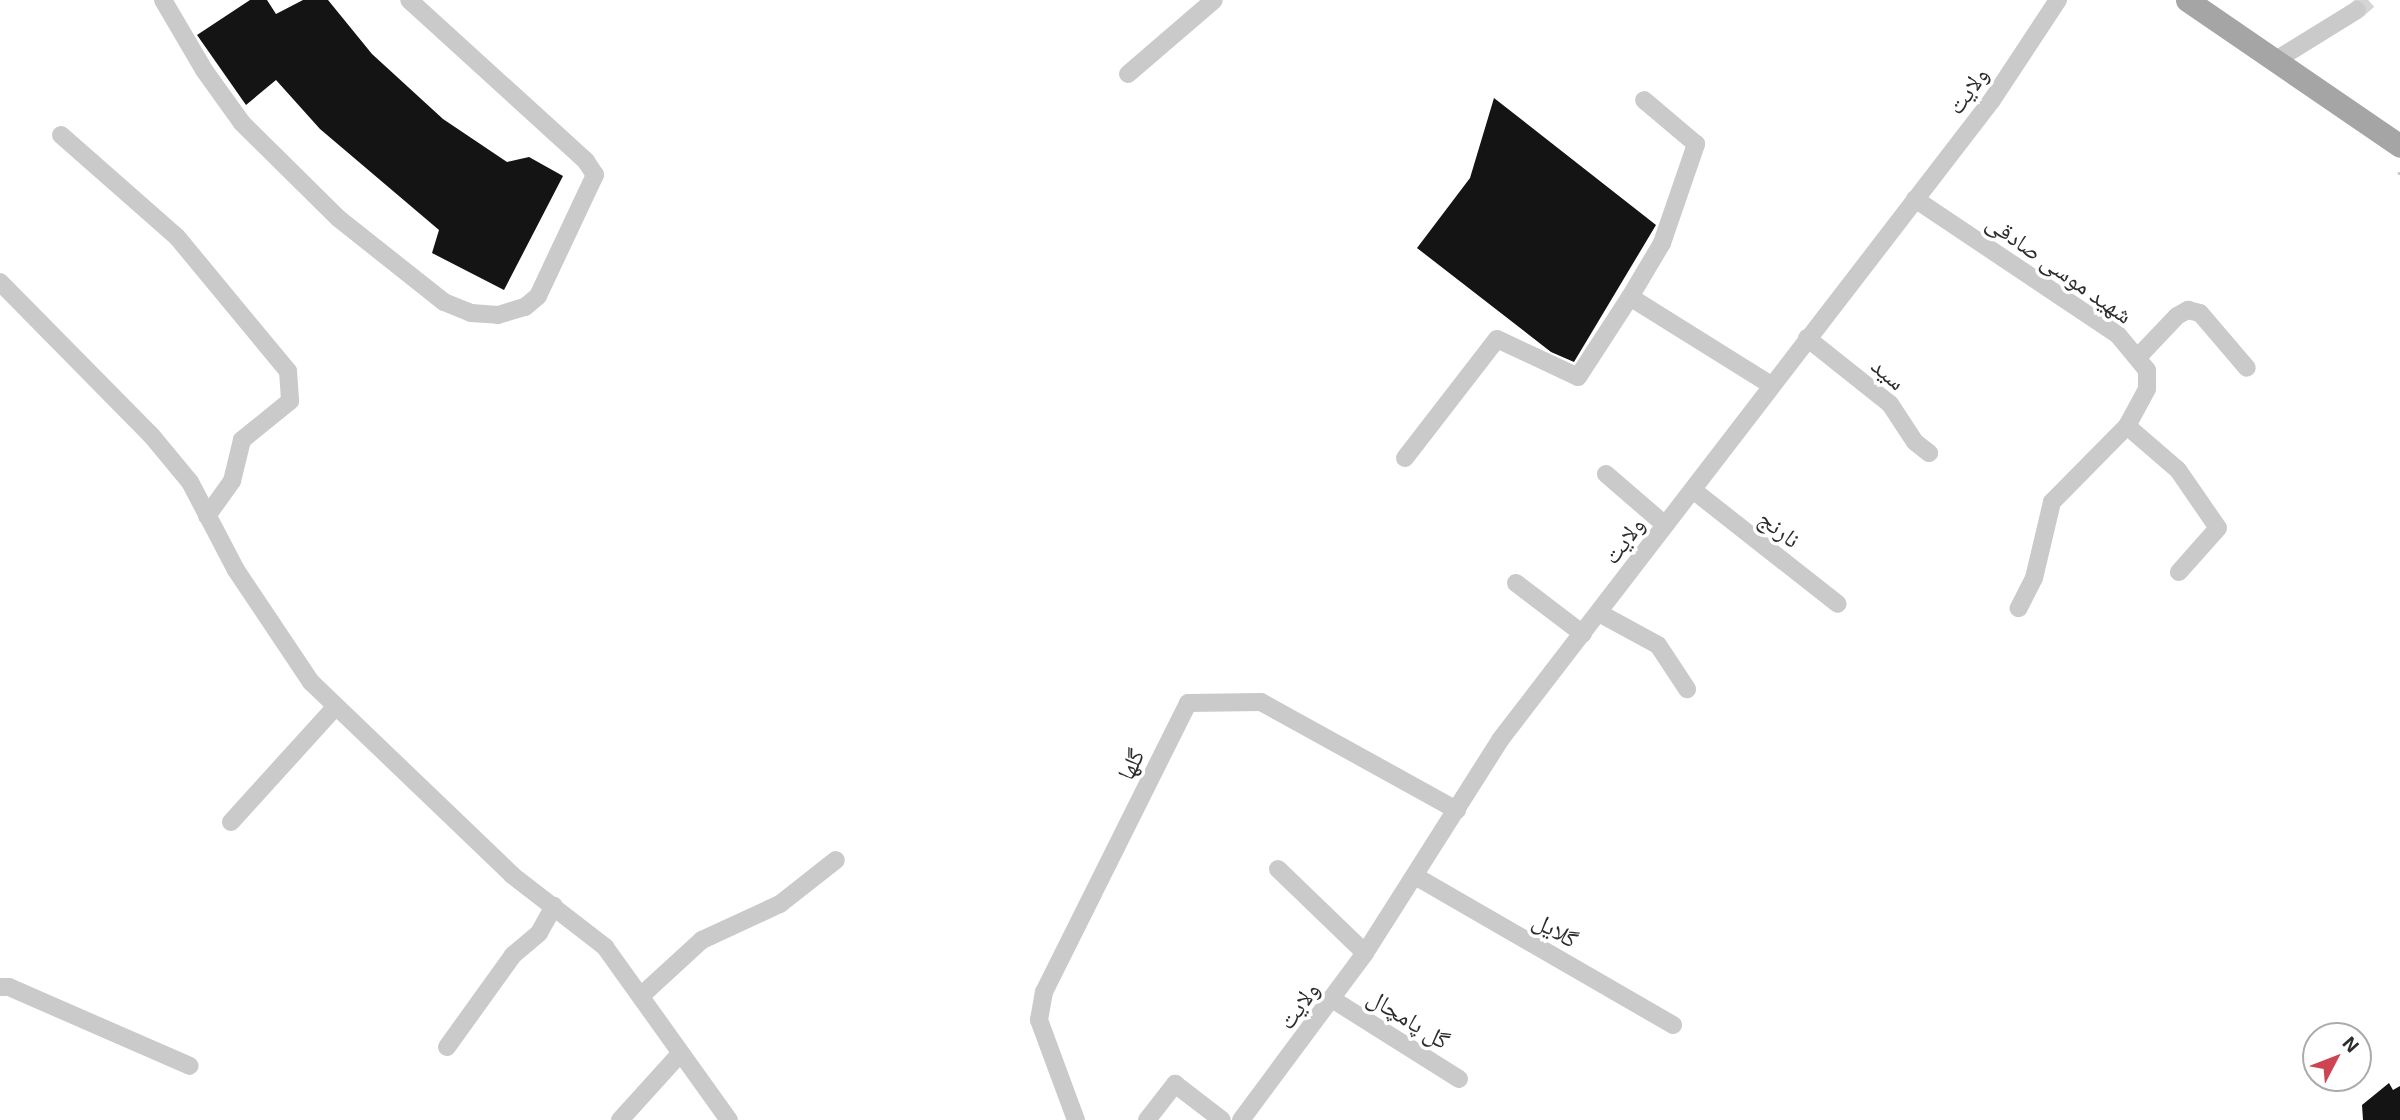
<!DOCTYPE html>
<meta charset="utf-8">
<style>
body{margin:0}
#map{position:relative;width:2400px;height:1120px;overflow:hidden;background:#fff;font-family:"Exo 2","Noto Naskh Arabic",sans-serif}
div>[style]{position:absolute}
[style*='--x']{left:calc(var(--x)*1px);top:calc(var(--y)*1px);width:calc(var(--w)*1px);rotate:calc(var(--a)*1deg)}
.building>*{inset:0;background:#141414}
.minor-tunnel>*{height:18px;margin-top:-9px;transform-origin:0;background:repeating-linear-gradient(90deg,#d5d5d5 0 18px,transparent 0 27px)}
.path>*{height:3.5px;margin-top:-1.75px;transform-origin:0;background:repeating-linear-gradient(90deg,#cacaca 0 3.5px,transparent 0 7px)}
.minor>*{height:18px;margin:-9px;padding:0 9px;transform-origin:9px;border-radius:9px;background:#cacaca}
.major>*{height:23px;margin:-11.5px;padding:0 11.5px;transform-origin:11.5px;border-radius:11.5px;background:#a5a5a5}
span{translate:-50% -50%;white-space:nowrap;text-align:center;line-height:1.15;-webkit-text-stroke:7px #fff;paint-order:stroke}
.street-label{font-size:24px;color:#2d2d2d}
.north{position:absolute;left:2302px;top:1022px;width:70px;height:70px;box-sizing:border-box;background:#fff;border:2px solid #ababab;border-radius:50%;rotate:48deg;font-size:19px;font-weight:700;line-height:28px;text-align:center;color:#2d2d2d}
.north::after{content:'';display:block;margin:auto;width:24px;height:32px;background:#ce4453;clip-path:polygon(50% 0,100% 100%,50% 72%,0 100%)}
</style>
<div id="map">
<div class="building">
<i style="clip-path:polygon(250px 0,267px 0,276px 14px,303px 0,328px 0,372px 54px,443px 119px,507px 162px,529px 157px,563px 176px,504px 290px,432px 253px,439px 230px,320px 129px,276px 80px,246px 105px,197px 35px)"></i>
<i style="clip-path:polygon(1494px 98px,1656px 225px,1574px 362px,1551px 352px,1417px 248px,1470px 178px)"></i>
<i style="clip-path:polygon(2389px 1083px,2393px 1090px,2400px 1086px,2400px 1120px,2363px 1120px,2362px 1105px)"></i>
</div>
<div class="minor-tunnel">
<i style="--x:2357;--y:10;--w:15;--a:-42"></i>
</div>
<div class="path">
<i style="--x:2400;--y:172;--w:5;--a:90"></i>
</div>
<div class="minor">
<i style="--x:163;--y:0;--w:81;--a:59.6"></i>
<i style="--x:204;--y:70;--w:65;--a:54.4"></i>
<i style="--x:242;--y:123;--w:135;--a:44.7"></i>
<i style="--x:338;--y:218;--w:135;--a:38.4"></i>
<i style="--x:444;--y:302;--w:29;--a:22"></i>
<i style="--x:471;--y:313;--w:27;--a:4"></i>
<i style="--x:498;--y:315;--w:28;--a:-17"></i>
<i style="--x:525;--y:307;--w:17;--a:-40"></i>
<i style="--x:538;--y:296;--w:134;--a:-64.8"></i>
<i style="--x:595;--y:175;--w:17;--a:-123"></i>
<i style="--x:586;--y:161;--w:239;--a:-137.7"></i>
<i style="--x:2276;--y:60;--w:95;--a:-31.7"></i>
<i style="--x:1128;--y:74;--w:113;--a:-40.7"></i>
<i style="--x:61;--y:135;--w:154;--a:41.3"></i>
<i style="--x:177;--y:237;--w:174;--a:50.4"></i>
<i style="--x:288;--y:371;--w:30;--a:86"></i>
<i style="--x:290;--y:401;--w:62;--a:140.9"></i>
<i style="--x:242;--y:440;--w:42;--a:103.7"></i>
<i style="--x:232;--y:481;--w:43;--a:125.5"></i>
<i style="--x:1915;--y:199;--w:244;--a:33.8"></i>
<i style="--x:2118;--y:335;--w:45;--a:50.4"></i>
<i style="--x:2147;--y:370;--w:19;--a:90"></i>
<i style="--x:2147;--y:389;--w:42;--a:118.4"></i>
<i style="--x:2127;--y:426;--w:107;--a:134.6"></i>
<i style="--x:2052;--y:502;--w:78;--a:103.3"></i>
<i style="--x:2034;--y:578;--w:34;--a:117"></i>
<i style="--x:0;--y:282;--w:215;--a:45.4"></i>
<i style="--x:151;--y:435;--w:61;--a:50.3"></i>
<i style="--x:190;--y:482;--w:99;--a:62.4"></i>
<i style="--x:236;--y:570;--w:135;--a:56.2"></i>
<i style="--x:311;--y:682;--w:279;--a:43.8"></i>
<i style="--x:512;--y:875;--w:118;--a:37.7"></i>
<i style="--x:605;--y:947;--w:213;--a:54.4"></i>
<i style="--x:1630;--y:297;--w:63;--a:-59.3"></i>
<i style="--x:1662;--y:243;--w:105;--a:-71"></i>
<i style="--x:1696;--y:144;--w:68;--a:-139.8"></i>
<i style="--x:1807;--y:338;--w:106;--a:38.5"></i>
<i style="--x:1890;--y:404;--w:45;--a:56.7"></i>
<i style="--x:1915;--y:442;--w:18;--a:38"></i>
<i style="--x:2139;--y:356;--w:55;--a:-46.5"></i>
<i style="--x:2177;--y:316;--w:13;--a:-29"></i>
<i style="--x:2188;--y:310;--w:12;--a:14"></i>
<i style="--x:2200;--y:313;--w:72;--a:49.5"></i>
<i style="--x:2127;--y:426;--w:67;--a:40.8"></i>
<i style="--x:2178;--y:470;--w:70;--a:55.4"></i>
<i style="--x:2218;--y:528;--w:59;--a:131.6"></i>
<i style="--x:1405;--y:458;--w:150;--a:-52.3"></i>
<i style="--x:1497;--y:339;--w:89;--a:25.1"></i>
<i style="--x:1578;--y:377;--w:95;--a:-57"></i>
<i style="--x:1630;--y:297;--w:166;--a:32"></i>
<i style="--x:1606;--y:474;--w:78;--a:40.8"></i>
<i style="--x:1693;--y:490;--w:184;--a:38.2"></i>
<i style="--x:1516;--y:583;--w:84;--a:37.3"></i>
<i style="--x:1599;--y:613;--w:67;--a:28.5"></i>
<i style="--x:1658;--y:645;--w:53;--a:56.6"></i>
<i style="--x:231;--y:822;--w:156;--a:-47.8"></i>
<i style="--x:1278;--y:869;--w:121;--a:44"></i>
<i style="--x:1415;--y:876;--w:298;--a:30"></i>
<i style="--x:0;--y:987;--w:9;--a:0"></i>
<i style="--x:9;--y:987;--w:197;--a:23.6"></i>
<i style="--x:643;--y:994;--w:80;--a:-42.5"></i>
<i style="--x:702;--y:940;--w:86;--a:-24.8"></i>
<i style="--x:780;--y:904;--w:71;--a:-38.2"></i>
<i style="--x:1332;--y:999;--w:150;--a:32.2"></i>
<i style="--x:447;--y:1047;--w:113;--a:-54.3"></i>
<i style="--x:513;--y:955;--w:34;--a:-40"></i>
<i style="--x:539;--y:933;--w:31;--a:-61"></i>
<i style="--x:620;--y:1120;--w:88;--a:-47.8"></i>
<i style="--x:1076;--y:1120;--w:107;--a:-110.3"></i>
<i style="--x:1039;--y:1020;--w:28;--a:-80"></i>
<i style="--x:1044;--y:992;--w:323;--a:-63.5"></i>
<i style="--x:1188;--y:703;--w:73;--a:-0.8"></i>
<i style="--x:1261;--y:702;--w:224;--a:28.9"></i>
<i style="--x:1147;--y:1120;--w:46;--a:-52.1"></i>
<i style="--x:1175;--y:1084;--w:59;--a:37.5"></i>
<i style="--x:1241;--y:1120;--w:208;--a:-53.4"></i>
<i style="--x:1365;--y:953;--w:252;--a:-57.6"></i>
<i style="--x:1500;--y:740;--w:807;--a:-52.45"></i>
<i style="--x:1992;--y:100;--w:120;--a:-56.6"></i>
</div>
<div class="major">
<i style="--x:2187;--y:0;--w:258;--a:34.4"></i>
</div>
<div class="street-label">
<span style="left:1967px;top:90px;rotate:-54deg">ولایت</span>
<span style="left:2060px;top:268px;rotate:35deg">شهید موسی صادقی</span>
<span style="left:1889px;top:373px;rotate:41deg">سید</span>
<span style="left:1780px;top:528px;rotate:38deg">نارنج</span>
<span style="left:1623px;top:540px;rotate:-53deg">ولایت</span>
<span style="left:1130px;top:764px;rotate:-64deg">گلها</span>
<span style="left:1556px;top:929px;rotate:30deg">گلایل</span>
<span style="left:1298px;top:1005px;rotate:-54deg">ولایت</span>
<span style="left:1409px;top:1018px;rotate:32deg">گل پامچال</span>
</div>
<div class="north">N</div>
</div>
